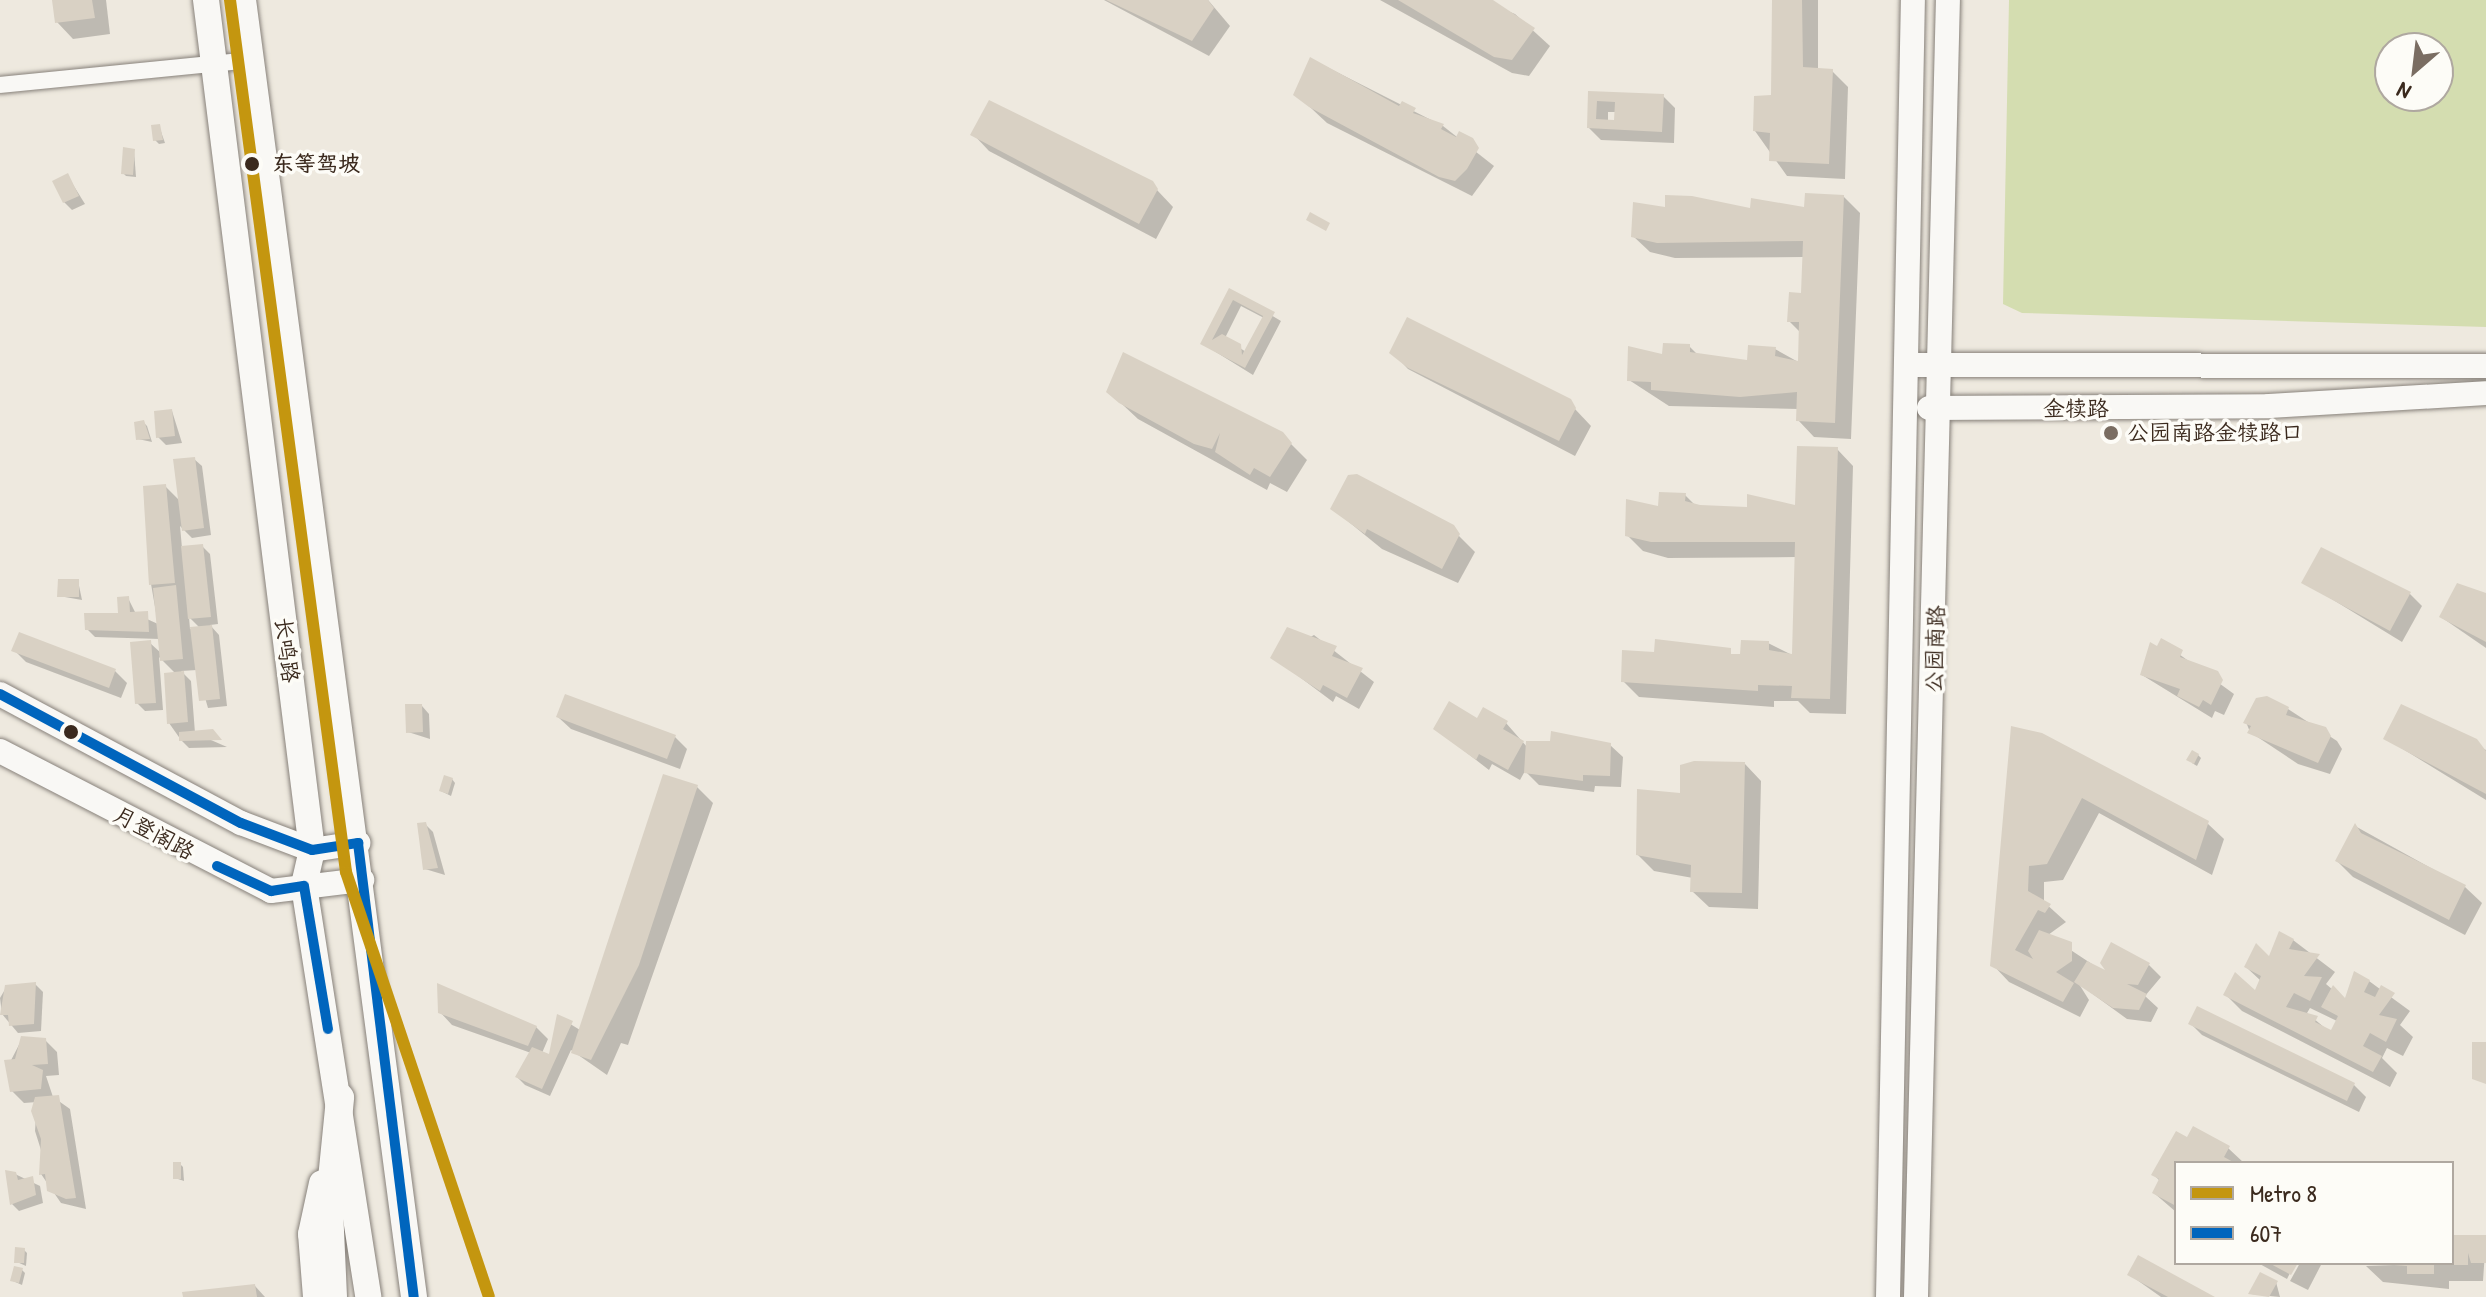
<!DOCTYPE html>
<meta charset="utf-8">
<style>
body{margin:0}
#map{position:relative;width:2486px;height:1297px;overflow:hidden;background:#eee9df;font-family:"Patrick Hand","LXGW WenKai TC",sans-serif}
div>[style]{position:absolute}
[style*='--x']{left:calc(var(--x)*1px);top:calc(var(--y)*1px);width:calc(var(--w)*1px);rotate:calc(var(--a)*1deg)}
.green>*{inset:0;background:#d4ddb0}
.shadow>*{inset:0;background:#0003}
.building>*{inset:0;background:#d9d1c4}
.roads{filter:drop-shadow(0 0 2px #87817a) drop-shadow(0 0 2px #87817a)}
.minor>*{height:16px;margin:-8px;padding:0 8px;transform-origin:8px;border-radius:8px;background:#f9f8f5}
.secondary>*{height:24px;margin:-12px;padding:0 12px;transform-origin:12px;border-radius:12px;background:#f9f8f5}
.primary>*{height:26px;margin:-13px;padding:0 13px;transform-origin:13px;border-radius:13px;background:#f9f8f5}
.trunk>*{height:28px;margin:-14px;padding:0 14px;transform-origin:14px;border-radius:14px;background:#f9f8f5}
.bus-1>*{height:10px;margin:-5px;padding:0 5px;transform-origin:5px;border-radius:5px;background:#0065bd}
.metro-1>*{height:12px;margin:-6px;padding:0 6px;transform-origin:6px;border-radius:6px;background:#c4960f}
.dots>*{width:22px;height:22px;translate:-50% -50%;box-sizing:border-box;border:4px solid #fdfcf7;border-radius:50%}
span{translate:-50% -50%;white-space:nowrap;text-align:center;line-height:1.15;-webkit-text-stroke:7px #fdfcf7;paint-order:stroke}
.stop-label{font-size:22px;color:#3b2a1e;font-weight:700}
.left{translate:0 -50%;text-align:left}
.street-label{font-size:22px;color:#3b2a1e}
.poi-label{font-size:22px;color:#3b2a1e}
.legend{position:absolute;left:2174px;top:1161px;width:280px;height:104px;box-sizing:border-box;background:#fdfcf7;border:2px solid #afa8a0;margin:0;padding:10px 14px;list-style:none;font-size:24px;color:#3b2a1e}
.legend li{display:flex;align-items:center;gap:16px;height:40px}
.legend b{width:40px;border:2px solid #afa8a0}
.north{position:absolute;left:2374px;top:32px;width:80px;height:80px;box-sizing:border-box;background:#fdfcf7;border:2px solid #afa8a0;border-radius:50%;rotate:208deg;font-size:22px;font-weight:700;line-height:32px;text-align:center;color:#3b2a1e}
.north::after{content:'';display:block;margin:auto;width:28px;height:36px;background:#7a6d62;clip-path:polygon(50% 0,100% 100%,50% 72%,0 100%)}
</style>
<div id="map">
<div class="green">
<i style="clip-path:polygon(evenodd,2009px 0,2486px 0,2486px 327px,2022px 313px,2003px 304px,2009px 0,2390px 48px,2438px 48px,2438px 96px,2390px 96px,2390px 48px)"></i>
</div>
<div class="shadow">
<i style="clip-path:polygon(54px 0,106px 0,110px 34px,73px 39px,57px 22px)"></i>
<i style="clip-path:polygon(1104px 0,1208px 0,1230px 26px,1209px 56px)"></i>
<i style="clip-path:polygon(1380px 0,1480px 0,1515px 14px,1550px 46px,1529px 76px,1512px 73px)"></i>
<i style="clip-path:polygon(1774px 0,1818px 0,1818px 70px,1832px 71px,1848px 87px,1845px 179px,1787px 176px,1755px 131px,1773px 97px)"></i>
<i style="clip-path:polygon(1311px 59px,1443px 126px,1494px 166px,1472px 196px,1327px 123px,1296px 94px)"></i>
<i style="clip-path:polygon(evenodd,1590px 93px,1663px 96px,1675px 108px,1674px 143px,1601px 140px,1589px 128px,1590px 93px,1608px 112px,1617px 112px,1616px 122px,1608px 122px,1608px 112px)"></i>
<i style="clip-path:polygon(990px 102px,1157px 190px,1173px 207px,1156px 239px,989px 151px,973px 134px)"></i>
<i style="clip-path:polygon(159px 126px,165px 143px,159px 144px,155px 140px)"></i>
<i style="clip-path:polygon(134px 151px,136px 177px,126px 176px,123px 173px)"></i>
<i style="clip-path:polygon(67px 175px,85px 204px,72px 210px,64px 202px)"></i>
<i style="clip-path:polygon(1843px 196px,1860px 213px,1851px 439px,1814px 437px,1798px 420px,1798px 409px,1669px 406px,1629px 380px,1630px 348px,1658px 356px,1689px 346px,1698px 355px,1749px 363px,1775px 349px,1800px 363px,1801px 333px,1789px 321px,1802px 295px,1804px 257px,1675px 258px,1650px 252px,1633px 236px,1667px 209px,1806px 210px)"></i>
<i style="clip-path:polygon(evenodd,1230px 291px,1281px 321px,1253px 375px,1203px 344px,1230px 291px,1241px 306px,1264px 318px,1246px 352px,1225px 338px,1241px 306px)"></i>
<i style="clip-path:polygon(1409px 319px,1575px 409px,1591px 426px,1575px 456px,1408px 369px,1392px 352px)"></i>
<i style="clip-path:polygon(1108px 391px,1281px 434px,1307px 460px,1287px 492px,1270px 483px,1267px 490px,1138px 419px)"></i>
<i style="clip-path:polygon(172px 411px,182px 443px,166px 445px,158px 437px)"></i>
<i style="clip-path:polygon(143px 422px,147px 426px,152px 442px,138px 439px)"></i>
<i style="clip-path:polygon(1837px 449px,1853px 466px,1846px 714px,1810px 713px,1798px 701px,1774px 701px,1774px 707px,1639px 697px,1623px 681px,1656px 654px,1657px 641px,1742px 656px,1768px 643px,1794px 656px,1797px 557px,1668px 558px,1643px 551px,1627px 535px,1685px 495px,1696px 506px,1749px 509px,1749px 496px,1797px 507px)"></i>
<i style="clip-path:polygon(evenodd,194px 459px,202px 466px,211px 535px,192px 538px,180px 526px,182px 548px,203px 547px,210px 554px,218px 624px,210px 625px,219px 635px,227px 706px,208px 708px,197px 670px,181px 671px,191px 681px,195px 733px,227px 747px,189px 748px,181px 740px,169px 723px,176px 674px,159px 657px,163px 710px,145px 711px,137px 703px,150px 643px,161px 653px,160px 639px,95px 637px,87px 629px,120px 614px,128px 598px,136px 614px,158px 624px,151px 584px,165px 486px,180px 501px,194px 459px,189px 617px,200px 628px,190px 629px,189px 617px)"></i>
<i style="clip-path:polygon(1333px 509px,1459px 536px,1475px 552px,1458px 583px,1382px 549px)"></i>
<i style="clip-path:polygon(78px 581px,82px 600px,59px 596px)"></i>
<i style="clip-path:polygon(2304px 582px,2410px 594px,2422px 606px,2402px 642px)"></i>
<i style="clip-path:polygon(2458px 585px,2486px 596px,2486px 648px,2441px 617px)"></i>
<i style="clip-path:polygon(1314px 635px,1374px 682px,1359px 709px,1336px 696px,1333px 702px,1273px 657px)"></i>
<i style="clip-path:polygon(2161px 641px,2234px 694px,2224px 715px,2215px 711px,2212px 718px,2142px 675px)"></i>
<i style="clip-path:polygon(14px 650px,115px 671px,127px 683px,121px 698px,26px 662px)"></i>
<i style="clip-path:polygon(422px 706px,429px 714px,430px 739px,408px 732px)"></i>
<i style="clip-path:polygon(2402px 706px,2486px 750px,2486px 800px,2385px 738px)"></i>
<i style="clip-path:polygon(2288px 709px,2337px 741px,2342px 749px,2330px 774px,2298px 764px,2250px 732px,2246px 722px)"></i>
<i style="clip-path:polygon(558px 717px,675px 737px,687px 749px,680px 769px,571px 729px)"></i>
<i style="clip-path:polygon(1478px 721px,1506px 723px,1527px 747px,1610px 745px,1623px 757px,1621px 787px,1595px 786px,1594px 792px,1539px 785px,1525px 771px,1520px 780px,1492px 764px,1489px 770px,1436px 729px)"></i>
<i style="clip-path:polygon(2013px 729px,2207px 823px,2224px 839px,2212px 875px,2099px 813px,2063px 880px,2044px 882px,2044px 902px,2066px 922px,2048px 935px,2110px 976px,2149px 965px,2161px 977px,2145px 996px,2158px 1008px,2151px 1022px,2127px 1019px,2079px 984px,2089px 1000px,2080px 1017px,2009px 982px,1993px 965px)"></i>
<i style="clip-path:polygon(2198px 755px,2201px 758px,2197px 766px,2192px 763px)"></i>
<i style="clip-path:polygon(1745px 764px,1761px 781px,1758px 909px,1709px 907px,1692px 891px,1693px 878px,1654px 871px,1638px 855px,1682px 795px)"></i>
<i style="clip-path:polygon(452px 779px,455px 783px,451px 796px,441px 791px)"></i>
<i style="clip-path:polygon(697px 787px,713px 803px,628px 1045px,621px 1043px,607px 1075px,571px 1050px,550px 1096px,525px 1085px,517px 1077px,531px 1053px,452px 1025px,440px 1012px,536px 1027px,548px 1039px,542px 1053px,551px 1057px,559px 1017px,580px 1030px)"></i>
<i style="clip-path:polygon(425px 824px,433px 832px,445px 875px,425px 869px)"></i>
<i style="clip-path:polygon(2355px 826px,2465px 887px,2482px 903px,2465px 935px,2353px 877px,2337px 861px)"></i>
<i style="clip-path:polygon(evenodd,2293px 940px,2335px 972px,2326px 984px,2346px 1001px,2369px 981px,2410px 1011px,2400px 1025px,2413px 1037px,2403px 1056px,2387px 1048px,2382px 1058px,2397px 1073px,2390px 1087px,2242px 1011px,2226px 995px,2255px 993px,2261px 981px,2246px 967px,2270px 960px,2293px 940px,2310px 1008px,2337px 1021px,2331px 1033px,2307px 1013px,2310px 1008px)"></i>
<i style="clip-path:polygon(35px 984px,43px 992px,41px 1031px,18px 1033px,2px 1014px,0 998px,7px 986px)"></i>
<i style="clip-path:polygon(2197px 1009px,2354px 1085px,2366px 1097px,2359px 1112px,2202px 1035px,2190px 1023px)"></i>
<i style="clip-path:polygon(22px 1039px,45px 1040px,57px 1052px,59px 1075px,46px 1076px,53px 1097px,70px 1109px,86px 1209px,61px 1203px,41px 1174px,46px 1166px,35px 1131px,37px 1102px,24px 1103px,12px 1091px,7px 1068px)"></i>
<i style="clip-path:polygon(2188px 1139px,2228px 1148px,2244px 1163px,2176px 1163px,2176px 1212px,2154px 1193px,2160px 1181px,2154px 1175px)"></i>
<i style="clip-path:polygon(180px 1164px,183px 1167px,184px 1181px,175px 1178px)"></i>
<i style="clip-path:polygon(15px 1174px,40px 1186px,43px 1203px,19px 1211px,12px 1204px)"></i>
<i style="clip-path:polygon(2452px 1237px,2486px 1237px,2483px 1281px,2449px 1281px,2449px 1289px,2383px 1282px,2366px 1266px,2452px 1263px)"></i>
<i style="clip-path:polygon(24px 1250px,27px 1253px,26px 1266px,17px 1262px)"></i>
<i style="clip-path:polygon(2258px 1263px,2295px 1263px,2287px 1279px)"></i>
<i style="clip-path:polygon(2300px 1263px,2322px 1263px,2308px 1290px,2290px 1281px)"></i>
<i style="clip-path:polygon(22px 1270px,25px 1273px,22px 1285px,13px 1281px)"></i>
<i style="clip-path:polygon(2130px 1275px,2210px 1297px,2161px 1297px)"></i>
<i style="clip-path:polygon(2276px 1282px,2280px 1297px,2251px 1294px)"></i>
<i style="clip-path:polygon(255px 1286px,265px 1297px,185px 1297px)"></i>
</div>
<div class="building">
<i style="clip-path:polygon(52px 0,92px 0,95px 18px,55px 23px)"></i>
<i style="clip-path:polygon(1106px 0,1208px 0,1214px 8px,1192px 41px)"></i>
<i style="clip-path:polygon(1398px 0,1493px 0,1535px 28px,1512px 60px,1494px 57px)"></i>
<i style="clip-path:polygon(1772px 0,1802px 0,1803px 67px,1833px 69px,1829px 164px,1769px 161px,1770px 133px,1753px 131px,1754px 96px,1771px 95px)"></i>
<i style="clip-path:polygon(1310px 57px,1399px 106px,1402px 101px,1416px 108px,1413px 113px,1444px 124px,1441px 129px,1456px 137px,1459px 131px,1473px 138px,1479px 148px,1467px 169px,1455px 181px,1439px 177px,1309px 107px,1293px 95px)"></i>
<i style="clip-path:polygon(evenodd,1588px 91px,1664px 94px,1662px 132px,1587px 128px,1588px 91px,1597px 101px,1615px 102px,1614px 120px,1596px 119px,1597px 101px)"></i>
<i style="clip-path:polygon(989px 100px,1153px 181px,1158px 189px,1139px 224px,970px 135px)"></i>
<i style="clip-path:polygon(160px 124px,163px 140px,153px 141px,151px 125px)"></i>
<i style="clip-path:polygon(123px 147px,135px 149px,133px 175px,121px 174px)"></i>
<i style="clip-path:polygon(68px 173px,79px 196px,63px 203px,52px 181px)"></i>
<i style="clip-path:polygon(1805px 193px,1844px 195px,1835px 423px,1796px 421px,1797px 392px,1740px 397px,1651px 390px,1651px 382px,1627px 381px,1628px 346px,1662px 354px,1663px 343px,1690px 344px,1690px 352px,1747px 360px,1748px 345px,1776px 347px,1775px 356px,1798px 361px,1799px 322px,1787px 322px,1789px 292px,1801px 293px,1803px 241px,1657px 243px,1631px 237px,1633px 202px,1665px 207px,1665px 195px,1692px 196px,1750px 208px,1751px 198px,1804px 207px)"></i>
<i style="clip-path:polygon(1310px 212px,1330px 223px,1326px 231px,1306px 220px)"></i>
<i style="clip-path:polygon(evenodd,1229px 288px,1275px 312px,1245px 368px,1200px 344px,1229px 288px,1233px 300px,1263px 316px,1242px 355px,1241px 344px,1222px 334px,1212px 340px,1233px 300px)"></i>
<i style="clip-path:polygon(1407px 317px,1571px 399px,1576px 408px,1559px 441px,1408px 368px,1389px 353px)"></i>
<i style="clip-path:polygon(1123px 352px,1283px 432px,1292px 443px,1270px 477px,1254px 468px,1250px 475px,1215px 452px,1220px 433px,1212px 449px,1194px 444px,1119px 403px,1106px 392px)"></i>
<i style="clip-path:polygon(172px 409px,175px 436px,156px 438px,154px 411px)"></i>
<i style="clip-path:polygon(144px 420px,150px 439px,136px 440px,134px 422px)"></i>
<i style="clip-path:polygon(1797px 446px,1838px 447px,1830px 699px,1791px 698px,1792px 686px,1758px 685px,1758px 691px,1621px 682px,1622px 650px,1654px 652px,1655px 639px,1731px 648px,1731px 654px,1740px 654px,1741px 640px,1769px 641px,1769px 650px,1792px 654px,1795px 542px,1651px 542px,1625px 536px,1626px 499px,1658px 506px,1659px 492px,1686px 493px,1685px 501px,1700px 505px,1747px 507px,1747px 494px,1795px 505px)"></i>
<i style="clip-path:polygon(195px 457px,204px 528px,182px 531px,173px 459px)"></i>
<i style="clip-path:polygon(1357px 474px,1454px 525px,1460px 534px,1442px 569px,1367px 529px,1365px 534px,1330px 509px,1348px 475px)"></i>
<i style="clip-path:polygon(166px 484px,175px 583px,149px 585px,143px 486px)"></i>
<i style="clip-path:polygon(203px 544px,211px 617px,188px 619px,181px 546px)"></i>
<i style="clip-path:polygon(2321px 547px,2411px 592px,2390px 631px,2301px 583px)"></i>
<i style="clip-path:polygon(58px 579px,79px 579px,79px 597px,57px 597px)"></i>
<i style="clip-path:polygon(2457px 583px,2486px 593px,2486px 642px,2439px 617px)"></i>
<i style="clip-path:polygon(176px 585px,183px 659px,160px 661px,153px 588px)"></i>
<i style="clip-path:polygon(129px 596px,130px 612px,148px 611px,149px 632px,85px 630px,84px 613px,118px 613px,117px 597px)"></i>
<i style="clip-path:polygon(212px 625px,220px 699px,199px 701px,190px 627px)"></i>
<i style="clip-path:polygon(1287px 627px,1337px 646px,1332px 656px,1363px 668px,1347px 698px,1323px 685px,1320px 691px,1270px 658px)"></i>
<i style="clip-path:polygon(19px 632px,116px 669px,109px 688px,11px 651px)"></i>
<i style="clip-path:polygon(2161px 638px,2183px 650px,2180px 657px,2218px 671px,2223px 680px,2211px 705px,2203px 700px,2199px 707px,2177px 696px,2180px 689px,2140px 675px,2150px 642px,2157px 646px)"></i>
<i style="clip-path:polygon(151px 640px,156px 703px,135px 704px,130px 642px)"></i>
<i style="clip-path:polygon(184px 671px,188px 722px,167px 724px,164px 673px)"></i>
<i style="clip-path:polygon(565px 694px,676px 735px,667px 759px,556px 717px)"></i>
<i style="clip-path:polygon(2267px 696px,2289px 707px,2286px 715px,2326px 727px,2331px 736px,2318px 763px,2247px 733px,2251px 726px,2243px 723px,2256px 698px)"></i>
<i style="clip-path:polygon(1449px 701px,1477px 718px,1483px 707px,1508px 721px,1503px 729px,1524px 741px,1508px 770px,1479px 754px,1476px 760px,1433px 729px)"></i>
<i style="clip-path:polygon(405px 704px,422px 704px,423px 732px,406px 733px)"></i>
<i style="clip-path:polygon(2401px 704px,2477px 739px,2486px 751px,2486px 794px,2383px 739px)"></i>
<i style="clip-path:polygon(2011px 726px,2042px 733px,2209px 821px,2196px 860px,2082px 798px,2047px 864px,2029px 866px,2028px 891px,2051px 904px,2045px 913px,2038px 910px,2015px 950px,2033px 959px,2028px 951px,2039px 930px,2072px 942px,2072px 961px,2056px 972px,2074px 983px,2063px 1002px,1990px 966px)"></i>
<i style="clip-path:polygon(213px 729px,222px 740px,179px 741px,179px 732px)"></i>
<i style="clip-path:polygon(1551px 731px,1611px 743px,1610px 776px,1583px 775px,1583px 781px,1524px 773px,1526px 741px,1550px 741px)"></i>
<i style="clip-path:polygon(2192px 750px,2199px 754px,2194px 764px,2186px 760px)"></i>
<i style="clip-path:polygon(1694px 761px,1745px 762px,1742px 893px,1690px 892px,1691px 865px,1636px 855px,1637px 789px,1680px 793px,1680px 765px)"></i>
<i style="clip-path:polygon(663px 774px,698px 785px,639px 965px,591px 1060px,571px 1053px)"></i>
<i style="clip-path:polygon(444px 775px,453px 778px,448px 794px,439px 791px)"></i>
<i style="clip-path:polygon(426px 822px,438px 868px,423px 870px,417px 823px)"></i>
<i style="clip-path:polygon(2355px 823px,2361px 833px,2466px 885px,2449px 920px,2335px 861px)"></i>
<i style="clip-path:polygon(2279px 931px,2294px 939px,2289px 949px,2320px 954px,2304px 976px,2322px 977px,2310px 1001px,2294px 993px,2286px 1007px,2318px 1016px,2315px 1022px,2331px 1030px,2338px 1016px,2321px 1007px,2333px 985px,2345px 998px,2354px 971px,2370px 980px,2364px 992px,2375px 997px,2381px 985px,2395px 993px,2379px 1015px,2397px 1019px,2386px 1042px,2370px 1033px,2363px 1046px,2382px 1056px,2373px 1072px,2223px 995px,2235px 972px,2255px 990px,2261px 976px,2244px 967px,2256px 943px,2269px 956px)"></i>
<i style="clip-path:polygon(2111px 942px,2150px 963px,2138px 985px,2127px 984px,2147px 994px,2139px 1010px,2113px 1008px,2074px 982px,2087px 961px,2105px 970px,2100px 963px)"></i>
<i style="clip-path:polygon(36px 982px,34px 1024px,9px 1026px,8px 1015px,0 1015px,5px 985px)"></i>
<i style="clip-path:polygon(437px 983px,537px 1026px,528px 1046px,438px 1013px)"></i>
<i style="clip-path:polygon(2197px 1006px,2355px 1083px,2347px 1101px,2188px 1024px)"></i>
<i style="clip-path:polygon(557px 1014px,573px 1021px,542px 1089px,515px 1077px,532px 1047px,549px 1054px)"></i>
<i style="clip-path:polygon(21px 1036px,46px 1038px,48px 1064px,32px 1065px,43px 1070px,41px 1089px,10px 1092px,4px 1060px,15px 1059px)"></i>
<i style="clip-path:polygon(2472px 1042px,2486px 1042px,2486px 1084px,2472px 1079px)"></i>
<i style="clip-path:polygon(59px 1095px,76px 1198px,66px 1199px,47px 1191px,45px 1174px,39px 1175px,41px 1139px,31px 1111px,35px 1097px)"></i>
<i style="clip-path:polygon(2193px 1126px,2230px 1146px,2224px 1157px,2235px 1163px,2176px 1163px,2176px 1206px,2152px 1193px,2159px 1179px,2151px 1175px,2176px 1131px,2187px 1137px)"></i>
<i style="clip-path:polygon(173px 1162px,181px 1162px,181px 1179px,173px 1179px)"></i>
<i style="clip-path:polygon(5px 1170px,16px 1172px,18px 1180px,33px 1176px,36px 1195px,10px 1205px)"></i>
<i style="clip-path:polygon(2452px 1235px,2486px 1235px,2486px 1263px,2471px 1263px,2468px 1253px,2468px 1265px,2452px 1265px)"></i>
<i style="clip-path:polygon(15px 1247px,25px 1248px,24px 1263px,14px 1263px)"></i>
<i style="clip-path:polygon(2138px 1255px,2215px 1297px,2168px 1297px,2127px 1275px)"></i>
<i style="clip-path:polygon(2269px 1263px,2298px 1263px,2291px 1275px)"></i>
<i style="clip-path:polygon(2364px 1263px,2434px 1263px,2434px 1274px,2407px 1274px,2407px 1266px)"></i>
<i style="clip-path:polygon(14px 1266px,23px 1268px,19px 1283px,10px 1281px)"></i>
<i style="clip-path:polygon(2260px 1272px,2278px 1281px,2269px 1297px,2248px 1294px)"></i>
<i style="clip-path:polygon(255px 1284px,257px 1297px,183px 1297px,182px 1292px)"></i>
</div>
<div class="roads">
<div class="minor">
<i style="--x:0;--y:85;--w:252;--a:-5.7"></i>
</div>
<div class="secondary">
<i style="--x:1908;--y:365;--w:578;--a:0.1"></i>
<i style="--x:1929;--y:408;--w:340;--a:-0.3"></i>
<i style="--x:2269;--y:406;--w:217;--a:-3.4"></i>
<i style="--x:0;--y:694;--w:273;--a:28.2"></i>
<i style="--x:241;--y:823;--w:76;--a:20.8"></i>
<i style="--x:312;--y:850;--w:47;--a:-8.7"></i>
<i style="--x:0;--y:751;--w:305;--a:27.3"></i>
<i style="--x:271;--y:891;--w:92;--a:-6.9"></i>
<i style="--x:1888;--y:1297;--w:1297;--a:-88.9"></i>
<i style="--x:1916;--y:1297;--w:1297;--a:-88.59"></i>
</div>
<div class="primary">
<i style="--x:206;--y:0;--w:857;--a:82.89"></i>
<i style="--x:312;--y:850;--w:37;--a:103"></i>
<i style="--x:304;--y:886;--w:416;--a:81.1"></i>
<i style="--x:243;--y:0;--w:1308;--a:82.49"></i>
<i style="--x:316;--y:1297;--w:63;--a:-94.5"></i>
<i style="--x:311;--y:1234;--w:52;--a:-77.8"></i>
</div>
<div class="trunk">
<i style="--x:333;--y:1297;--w:88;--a:-92.6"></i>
<i style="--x:329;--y:1209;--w:112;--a:-84.3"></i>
</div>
</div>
<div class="bus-1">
<i style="--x:0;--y:694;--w:273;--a:28.2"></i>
<i style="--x:241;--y:823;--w:76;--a:20.8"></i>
<i style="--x:312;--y:850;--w:47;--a:-8.7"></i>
<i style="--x:358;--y:843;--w:457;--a:83"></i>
<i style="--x:217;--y:866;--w:60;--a:24.8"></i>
<i style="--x:271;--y:891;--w:33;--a:-9"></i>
<i style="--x:304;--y:886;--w:145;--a:80.5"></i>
</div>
<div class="metro-1">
<i style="--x:230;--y:0;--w:880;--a:82.42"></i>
<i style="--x:346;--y:872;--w:448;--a:71.4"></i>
</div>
<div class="dots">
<i style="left:252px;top:164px;background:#3b2a1e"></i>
<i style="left:2111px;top:433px;background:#7a6d62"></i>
<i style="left:71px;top:732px;background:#3b2a1e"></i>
</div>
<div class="stop-label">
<span class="left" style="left:272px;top:164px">东等驾坡</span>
</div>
<div class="street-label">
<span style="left:2076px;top:409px">金犊路</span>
<span style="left:1935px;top:649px;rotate:-88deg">公园南路</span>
<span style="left:287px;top:650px;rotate:83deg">长鸣路</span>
<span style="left:154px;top:833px;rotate:28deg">月登阁路</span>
</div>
<div class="poi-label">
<span class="left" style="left:2127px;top:433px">公园南路金犊路口</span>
</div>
<ul class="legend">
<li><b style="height:10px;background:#c4960f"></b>Metro 8</li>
<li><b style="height:10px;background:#0065bd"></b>607</li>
</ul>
<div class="north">N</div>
</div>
